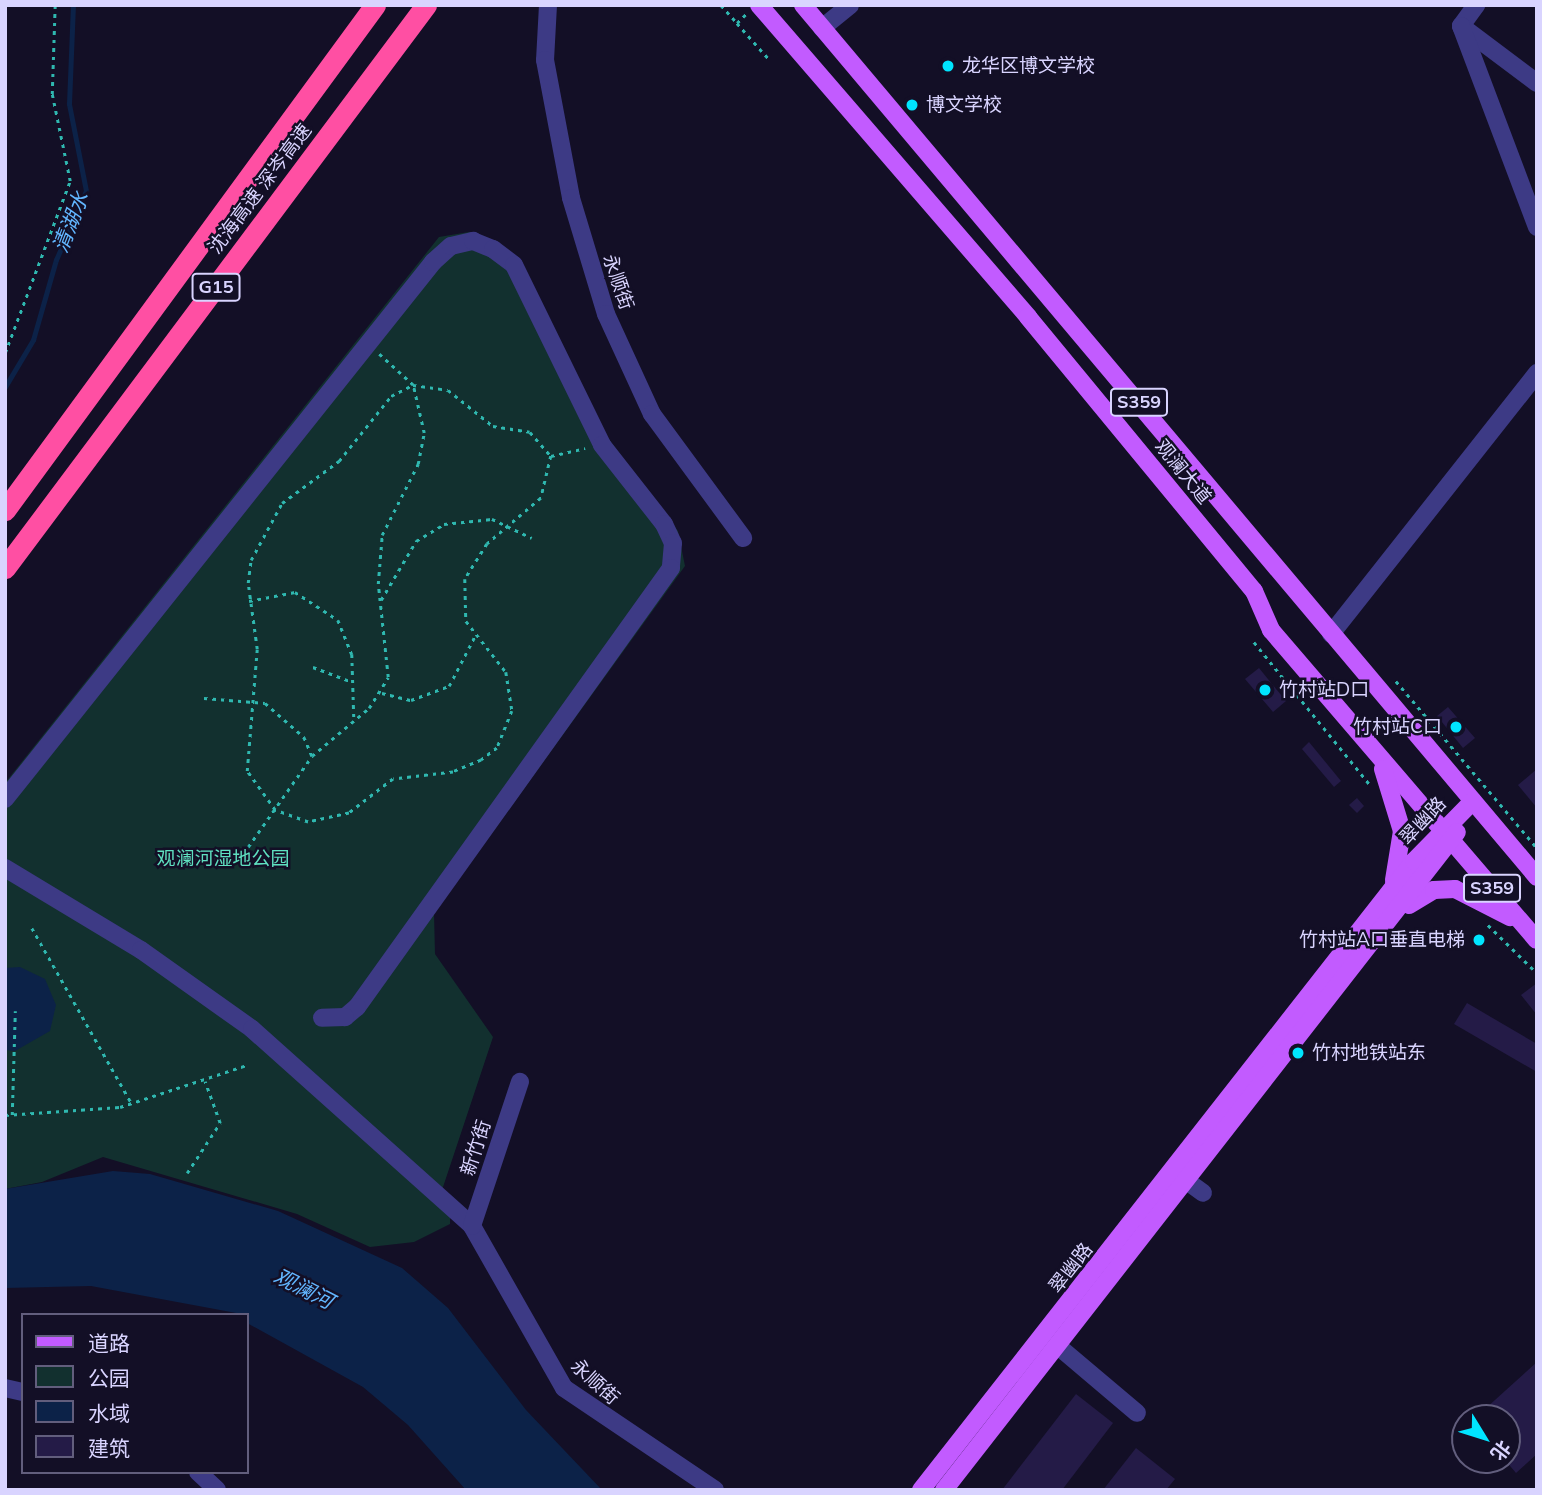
<!DOCTYPE html>
<meta charset="utf-8">
<style>
body{margin:0}
#map{position:relative;width:1542px;height:1495px;overflow:hidden;background:#130f26;font-family:Mulish,"Noto Sans SC",sans-serif}
div>[style]{position:absolute}
[style*='--x']{left:calc(var(--x)*1px);top:calc(var(--y)*1px);width:calc(var(--w)*1px);rotate:calc(var(--a)*1deg)}
.green>*{inset:0;background:#12302f}
.water>*{inset:0;background:#0c2248}
.stream>*{height:4.5px;margin:-2.25px;padding:0 2.25px;transform-origin:2.25px;border-radius:2.25px;background:#0c2248}
.building>*{inset:0;background:#241b47}
.path>*{height:2.5px;margin-top:-1.25px;transform-origin:0;background:repeating-linear-gradient(90deg,#2fb8b0 0 3.5px,transparent 0 8.5px)}
.minor>*{height:18px;margin:-9px;padding:0 9px;transform-origin:9px;border-radius:9px;background:#3d3a85}
.major>*{height:18px;margin:-9px;padding:0 9px;transform-origin:9px;border-radius:9px;background:#c25bff}
.highway>*{height:21px;margin:-10.5px;padding:0 10.5px;transform-origin:10.5px;border-radius:10.5px;background:#ff4fa3}
.dots>*{width:19px;height:19px;translate:-50% -50%;box-sizing:border-box;border:4px solid #130f26;border-radius:50%}
span{translate:-50% -50%;white-space:nowrap;text-align:center;line-height:1.15;-webkit-text-stroke:5px #130f26;paint-order:stroke}
.shield-label span{padding:2px 5px;background:#130f26;border:2px solid;border-radius:5px;-webkit-text-stroke-width:0}
.shield-label{font-size:18px;color:#d9d4ff;font-weight:700}
.poi-label{font-size:19px;color:#d9d4ff}
.left{translate:0 -50%;text-align:left}
.right{translate:-100% -50%;text-align:right}
.street-label{font-size:19px;color:#d9d4ff}
.park-label{font-size:19px;color:#5fe0c0}
.water-label{font-size:21px;color:#62b6ff;font-style:italic}
.frame{position:absolute;inset:0;border:7px solid #d9d4ff;pointer-events:none}
.legend{position:absolute;left:21px;top:1313px;width:228px;height:161px;box-sizing:border-box;background:#130f26;border:2px solid #625e7d;margin:0;padding:9px 12px;list-style:none;font-size:21px;color:#d9d4ff}
.legend li{display:flex;align-items:center;gap:14px;height:35px}
.legend b{width:35px;border:2px solid #625e7d}
.north{position:absolute;left:1451px;top:1404px;width:70px;height:70px;box-sizing:border-box;background:#130f26;border:2px solid #625e7d;border-radius:50%;rotate:128deg;font-size:19px;font-weight:700;line-height:28px;text-align:center;color:#d9d4ff}
.north::after{content:'';display:block;margin:auto;width:24px;height:32px;background:#00e5ff;clip-path:polygon(50% 0,100% 100%,50% 72%,0 100%)}
</style>
<div id="map">
<div class="green">
<i style="clip-path:polygon(469px 232px,499px 243px,519px 260px,605px 434px,678px 531px,685px 566px,434px 913px,435px 954px,493px 1037px,438px 1202px,450px 1213px,450px 1224px,414px 1242px,370px 1247px,297px 1214px,103px 1157px,42px 1182px,5px 1189px,5px 783px,439px 237px)"></i>
</div>
<div class="water">
<i style="clip-path:polygon(20px 967px,45px 979px,56px 1005px,50px 1031px,15px 1051px,5px 1050px,5px 968px)"></i>
<i style="clip-path:polygon(113px 1171px,150px 1174px,278px 1211px,402px 1268px,448px 1308px,526px 1410px,602px 1490px,466px 1490px,408px 1425px,363px 1387px,247px 1323px,247px 1315px,91px 1286px,5px 1288px,5px 1189px)"></i>
</div>
<div class="stream">
<i style="--x:5;--y:387;--w:55;--a:-59.2"></i>
<i style="--x:33;--y:340;--w:83;--a:-74"></i>
<i style="--x:56;--y:260;--w:75;--a:-66.5"></i>
<i style="--x:86;--y:191;--w:89;--a:-101.1"></i>
<i style="--x:69;--y:104;--w:99;--a:-87.7"></i>
</div>
<div class="building">
<i style="clip-path:polygon(1259px 668px,1286px 701px,1273px 712px,1245px 679px)"></i>
<i style="clip-path:polygon(1448px 707px,1475px 738px,1463px 748px,1437px 716px)"></i>
<i style="clip-path:polygon(1309px 742px,1341px 781px,1334px 787px,1302px 749px)"></i>
<i style="clip-path:polygon(1537px 769px,1537px 808px,1518px 785px)"></i>
<i style="clip-path:polygon(1357px 798px,1364px 806px,1357px 813px,1349px 805px)"></i>
<i style="clip-path:polygon(1537px 983px,1537px 1015px,1521px 995px)"></i>
<i style="clip-path:polygon(1467px 1003px,1537px 1044px,1537px 1072px,1454px 1024px)"></i>
<i style="clip-path:polygon(1537px 1362px,1537px 1454px,1516px 1473px,1505px 1460px,1507px 1418px,1475px 1418px)"></i>
<i style="clip-path:polygon(1076px 1394px,1113px 1423px,1062px 1490px,1002px 1490px)"></i>
<i style="clip-path:polygon(1136px 1448px,1175px 1479px,1166px 1490px,1103px 1490px)"></i>
</div>
<div class="path">
<i style="--x:721;--y:5;--w:24;--a:48"></i>
<i style="--x:737;--y:23;--w:13;--a:-45"></i>
<i style="--x:737;--y:23;--w:47;--a:48.5"></i>
<i style="--x:5;--y:353;--w:184;--a:-69.3"></i>
<i style="--x:70;--y:181;--w:89;--a:-101.7"></i>
<i style="--x:52;--y:94;--w:89;--a:-88.1"></i>
<i style="--x:413;--y:385;--w:35;--a:8"></i>
<i style="--x:448;--y:390;--w:58;--a:38.7"></i>
<i style="--x:493;--y:426;--w:37;--a:9"></i>
<i style="--x:530;--y:432;--w:32;--a:49"></i>
<i style="--x:551;--y:456;--w:43;--a:103.4"></i>
<i style="--x:541;--y:498;--w:71;--a:139.6"></i>
<i style="--x:487;--y:544;--w:41;--a:122.2"></i>
<i style="--x:465;--y:579;--w:42;--a:88.6"></i>
<i style="--x:466;--y:621;--w:65;--a:51.9"></i>
<i style="--x:506;--y:672;--w:39;--a:81"></i>
<i style="--x:512;--y:711;--w:40;--a:112"></i>
<i style="--x:497;--y:748;--w:20;--a:143"></i>
<i style="--x:481;--y:760;--w:30;--a:157"></i>
<i style="--x:453;--y:772;--w:60;--a:173.3"></i>
<i style="--x:393;--y:779;--w:56;--a:142.3"></i>
<i style="--x:349;--y:813;--w:42;--a:167.6"></i>
<i style="--x:308;--y:822;--w:35;--a:-160"></i>
<i style="--x:275;--y:810;--w:48;--a:-125.7"></i>
<i style="--x:247;--y:771;--w:122;--a:-85.3"></i>
<i style="--x:257;--y:649;--w:67;--a:-97.8"></i>
<i style="--x:248;--y:583;--w:23;--a:-83"></i>
<i style="--x:251;--y:560;--w:65;--a:-61.5"></i>
<i style="--x:282;--y:503;--w:71;--a:-36.4"></i>
<i style="--x:339;--y:461;--w:83;--a:-51.3"></i>
<i style="--x:391;--y:396;--w:25;--a:-27"></i>
<i style="--x:551;--y:456;--w:35;--a:-13"></i>
<i style="--x:381;--y:600;--w:69;--a:-59.3"></i>
<i style="--x:416;--y:541;--w:33;--a:-31"></i>
<i style="--x:444;--y:524;--w:48;--a:-5.9"></i>
<i style="--x:492;--y:519;--w:44;--a:25.4"></i>
<i style="--x:249;--y:601;--w:47;--a:-11.1"></i>
<i style="--x:295;--y:592;--w:51;--a:33.1"></i>
<i style="--x:338;--y:620;--w:37;--a:68"></i>
<i style="--x:352;--y:654;--w:65;--a:88.2"></i>
<i style="--x:1254;--y:642;--w:186;--a:50.9"></i>
<i style="--x:313;--y:667;--w:39;--a:21"></i>
<i style="--x:1396;--y:681;--w:219;--a:49.8"></i>
<i style="--x:382;--y:693;--w:30;--a:14"></i>
<i style="--x:411;--y:700;--w:40;--a:-20.2"></i>
<i style="--x:449;--y:686;--w:59;--a:-62.6"></i>
<i style="--x:204;--y:698;--w:61;--a:4.7"></i>
<i style="--x:265;--y:703;--w:52;--a:41.1"></i>
<i style="--x:304;--y:737;--w:21;--a:67"></i>
<i style="--x:248;--y:847;--w:111;--a:-54.9"></i>
<i style="--x:312;--y:756;--w:75;--a:-40.1"></i>
<i style="--x:369;--y:708;--w:36;--a:-58"></i>
<i style="--x:388;--y:677;--w:94;--a:-96.1"></i>
<i style="--x:378;--y:584;--w:49;--a:-85.3"></i>
<i style="--x:382;--y:535;--w:80;--a:-63.1"></i>
<i style="--x:418;--y:464;--w:32;--a:-79"></i>
<i style="--x:424;--y:433;--w:49;--a:-102.9"></i>
<i style="--x:413;--y:385;--w:46;--a:-137.6"></i>
<i style="--x:1488;--y:925;--w:69;--a:44.4"></i>
<i style="--x:32;--y:928;--w:202;--a:60.4"></i>
<i style="--x:5;--y:1115;--w:115;--a:-4"></i>
<i style="--x:120;--y:1107;--w:134;--a:-18.3"></i>
<i style="--x:12;--y:1115;--w:104;--a:-88.3"></i>
<i style="--x:187;--y:1173;--w:60;--a:-56.6"></i>
<i style="--x:220;--y:1123;--w:44;--a:-110.1"></i>
</div>
<div class="minor">
<i style="--x:548;--y:5;--w:55;--a:93.1"></i>
<i style="--x:545;--y:60;--w:140;--a:79.3"></i>
<i style="--x:571;--y:198;--w:121;--a:73.2"></i>
<i style="--x:606;--y:314;--w:110;--a:65.3"></i>
<i style="--x:652;--y:414;--w:154;--a:53.7"></i>
<i style="--x:1461;--y:26;--w:26;--a:-54"></i>
<i style="--x:822;--y:28;--w:36;--a:-39"></i>
<i style="--x:1537;--y:83;--w:95;--a:-143.1"></i>
<i style="--x:1461;--y:26;--w:215;--a:69.3"></i>
<i style="--x:1331;--y:634;--w:333;--a:-51.7"></i>
<i style="--x:5;--y:799;--w:687;--a:-51.44"></i>
<i style="--x:433;--y:262;--w:24;--a:-42"></i>
<i style="--x:451;--y:246;--w:23;--a:-13"></i>
<i style="--x:473;--y:241;--w:22;--a:22"></i>
<i style="--x:493;--y:249;--w:26;--a:37"></i>
<i style="--x:514;--y:265;--w:200;--a:63.9"></i>
<i style="--x:602;--y:445;--w:100;--a:51.9"></i>
<i style="--x:664;--y:524;--w:21;--a:65"></i>
<i style="--x:673;--y:543;--w:25;--a:95"></i>
<i style="--x:671;--y:568;--w:540;--a:125.57"></i>
<i style="--x:357;--y:1007;--w:16;--a:140"></i>
<i style="--x:345;--y:1017;--w:23;--a:178"></i>
<i style="--x:5;--y:868;--w:159;--a:31.1"></i>
<i style="--x:141;--y:950;--w:136;--a:35.4"></i>
<i style="--x:252;--y:1029;--w:295;--a:41.8"></i>
<i style="--x:472;--y:1226;--w:186;--a:60.4"></i>
<i style="--x:564;--y:1388;--w:182;--a:34"></i>
<i style="--x:1173;--y:1171;--w:37;--a:36"></i>
<i style="--x:472;--y:1226;--w:152;--a:-71.6"></i>
<i style="--x:1059;--y:1347;--w:102;--a:40.2"></i>
<i style="--x:5;--y:1388;--w:18;--a:13"></i>
<i style="--x:198;--y:1472;--w:26;--a:43"></i>
</div>
<div class="major">
<i style="--x:759;--y:5;--w:412;--a:49.2"></i>
<i style="--x:1028;--y:317;--w:355;--a:50.5"></i>
<i style="--x:1254;--y:591;--w:43;--a:66.4"></i>
<i style="--x:1271;--y:630;--w:408;--a:49.4"></i>
<i style="--x:803;--y:5;--w:1140;--a:49.91"></i>
<i style="--x:1383;--y:769;--w:65;--a:73"></i>
<i style="--x:1402;--y:831;--w:50;--a:99.3"></i>
<i style="--x:1409;--y:905;--w:29;--a:-31"></i>
<i style="--x:1434;--y:890;--w:21;--a:-3"></i>
<i style="--x:1455;--y:889;--w:62;--a:27"></i>
<i style="--x:921;--y:1490;--w:799;--a:-51.91"></i>
<i style="--x:1414;--y:861;--w:84;--a:-45.5"></i>
<i style="--x:944;--y:1490;--w:834;--a:-52.06"></i>
</div>
<div class="highway">
<i style="--x:5;--y:510;--w:626;--a:-53.77"></i>
<i style="--x:5;--y:568;--w:703;--a:-53.21"></i>
</div>
<div class="dots">
<i style="left:948px;top:66px;background:#00e5ff"></i>
<i style="left:912px;top:105px;background:#00e5ff"></i>
<i style="left:1265px;top:690px;background:#00e5ff"></i>
<i style="left:1456px;top:727px;background:#00e5ff"></i>
<i style="left:1479px;top:940px;background:#00e5ff"></i>
<i style="left:1298px;top:1053px;background:#00e5ff"></i>
</div>
<div class="shield-label">
<span style="left:216px;top:287px">G15</span>
<span style="left:1139px;top:402px">S359</span>
<span style="left:1492px;top:888px">S359</span>
</div>
<div class="poi-label">
<span class="left" style="left:962px;top:66px">龙华区博文学校</span>
<span class="left" style="left:926px;top:105px">博文学校</span>
<span class="left" style="left:1279px;top:690px">竹村站D口</span>
<span class="right" style="left:1442px;top:727px">竹村站C口</span>
<span class="right" style="left:1465px;top:940px">竹村站A口垂直电梯</span>
<span class="left" style="left:1312px;top:1053px">竹村地铁站东</span>
</div>
<div class="street-label">
<span style="left:260px;top:189px;rotate:-53deg">沈海高速 深岑高速</span>
<span style="left:618px;top:282px;rotate:71deg">永顺街</span>
<span style="left:1183px;top:472px;rotate:51deg">观澜大道</span>
<span style="left:1423px;top:821px;rotate:-47deg">翠幽路</span>
<span style="left:476px;top:1148px;rotate:-72deg">新竹街</span>
<span style="left:1071px;top:1268px;rotate:-52deg">翠幽路</span>
<span style="left:595px;top:1382px;rotate:42deg">永顺街</span>
</div>
<div class="park-label">
<span style="left:223px;top:859px">观澜河湿地公园</span>
</div>
<div class="water-label">
<span style="left:70px;top:222px;rotate:-69deg">清湖水</span>
<span style="left:304px;top:1288px;rotate:27deg">观澜河</span>
</div>
<div class="frame"></div>
<ul class="legend">
<li><b style="height:9px;background:#c25bff"></b>道路</li>
<li><b style="height:19px;background:#12302f"></b>公园</li>
<li><b style="height:19px;background:#0c2248"></b>水域</li>
<li><b style="height:19px;background:#241b47"></b>建筑</li>
</ul>
<div class="north">北</div>
</div>
